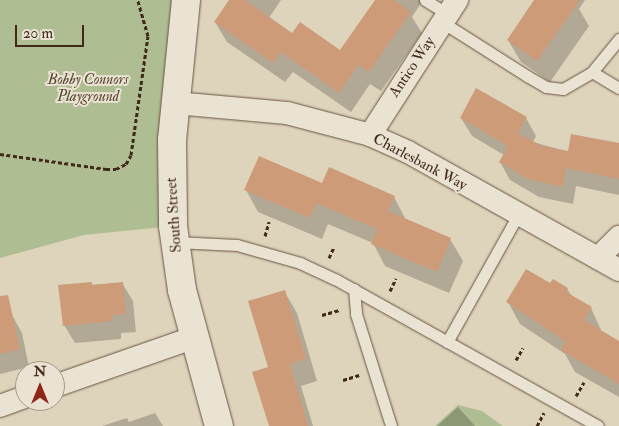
<!DOCTYPE html>
<style>
body{margin:0}
#map{position:relative;width:619px;height:426px;overflow:hidden;background:#ded4bb;font-family:"IM FELL Double Pica",serif}
div>[style]{position:absolute}
[style*='--x']{left:calc(var(--x)*1px);top:calc(var(--y)*1px);width:calc(var(--w)*1px);rotate:calc(var(--a)*1deg)}
.green>*{inset:0;background:#afbd92}
.shadow>*{inset:0;background:#0003}
.building>*{inset:0;background:#ce9b79}
.path>*{height:3px;margin-top:-1.5px;transform-origin:0;background:repeating-linear-gradient(90deg,#412819 0 4px,transparent 0 6.5px)}
.roads{filter:drop-shadow(0 0 1px #685342) drop-shadow(0 0 1px #685342)}
.service>*{height:11px;margin:-5.5px;padding:0 5.5px;transform-origin:5.5px;border-radius:5.5px;background:#eae3d3}
.minor>*{height:22px;margin:-11px;padding:0 11px;transform-origin:11px;border-radius:11px;background:#eae3d3}
.secondary>*{height:28px;margin:-14px;padding:0 14px;transform-origin:14px;border-radius:14px;background:#eae3d3}
span{translate:-50% -50%;white-space:nowrap;text-align:center;line-height:1.15;-webkit-text-stroke:4px #eae3d3;paint-order:stroke}
.street-label{font-size:15px;color:#412819}
.park-label{font-size:15px;color:#574631;font-style:italic}
.north{position:absolute;left:15px;top:361px;width:50px;height:50px;box-sizing:border-box;background:#eae3d3;border:1px solid #a69889;border-radius:50%;rotate:0deg;font-size:14px;font-weight:700;line-height:20px;text-align:center;color:#412819}
.north::after{content:'';display:block;margin:auto;width:18px;height:22px;background:#8f2418;clip-path:polygon(50% 0,100% 100%,50% 72%,0 100%)}
.scale{position:absolute;left:15px;top:25px;width:69px;height:22px;box-sizing:border-box;border:2px solid #412819;border-top:0;padding-left:6px;font-size:15px;line-height:18px;white-space:nowrap;color:#412819;-webkit-text-stroke:4px #eae3d3;paint-order:stroke}
</style>
<div id="map">
<div class="green">
<i style="clip-path:polygon(0 0,186px 0,173px 226px,84px 235px,0 258px)"></i>
<i style="clip-path:polygon(458px 405px,482px 411px,503px 426px,435px 426px)"></i>
</div>
<div class="shadow">
<i style="clip-path:polygon(230px 0,281px 0,269px 18px,293px 35px,341px 52px,377px 0,423px 0,412px 17px,422px 33px,381px 91px,370px 84px,351px 112px,293px 72px,285px 82px,227px 42px,215px 22px)"></i>
<i style="clip-path:polygon(536px 0,585px 0,579px 9px,589px 26px,550px 82px,521px 62px,508px 40px)"></i>
<i style="clip-path:polygon(461px 118px,526px 118px,536px 136px,533px 142px,569px 152px,619px 144px,619px 195px,576px 186px,573px 204px,539px 197px,510px 180px,500px 162px,504px 155px,472px 136px)"></i>
<i style="clip-path:polygon(323px 185px,394px 197px,406px 220px,450px 239px,463px 261px,449px 293px,385px 266px,373px 243px,328px 224px,322px 239px,258px 212px,246px 190px)"></i>
<i style="clip-path:polygon(122px 283px,133px 301px,136px 332px,121px 333px,121px 339px,75px 343px,64px 325px,60px 287px)"></i>
<i style="clip-path:polygon(551px 285px,567px 289px,572px 296px,591px 308px,602px 332px,619px 342px,619px 397px,575px 372px,565px 354px,520px 324px,508px 302px)"></i>
<i style="clip-path:polygon(284px 291px,297px 313px,317px 381px,301px 386px,313px 426px,270px 426px,270px 367px)"></i>
<i style="clip-path:polygon(12px 315px,22px 333px,29px 367px,0 374px,0 318px)"></i>
<i style="clip-path:polygon(458px 407px,475px 426px,437px 426px)"></i>
<i style="clip-path:polygon(155px 413px,163px 426px,102px 426px,127px 418px,129px 422px)"></i>
</div>
<div class="building">
<i style="clip-path:polygon(229px 0,245px 0,292px 33px,300px 22px,340px 50px,375px 0,394px 0,411px 12px,369px 72px,358px 65px,339px 93px,281px 52px,273px 63px,214px 22px)"></i>
<i style="clip-path:polygon(534px 0,580px 0,537px 61px,507px 40px)"></i>
<i style="clip-path:polygon(476px 88px,527px 117px,518px 133px,542px 146px,568px 151px,571px 134px,619px 143px,619px 179px,566px 168px,563px 187px,528px 179px,499px 162px,508px 146px,460px 118px)"></i>
<i style="clip-path:polygon(259px 156px,322px 183px,329px 167px,395px 196px,388px 211px,451px 238px,437px 272px,371px 244px,377px 229px,316px 203px,310px 218px,244px 190px)"></i>
<i style="clip-path:polygon(526px 269px,550px 283px,553px 279px,568px 288px,566px 292px,592px 307px,584px 320px,619px 341px,619px 384px,561px 350px,566px 342px,506px 302px)"></i>
<i style="clip-path:polygon(92px 282px,92px 285px,123px 282px,126px 314px,111px 315px,112px 321px,63px 326px,58px 285px)"></i>
<i style="clip-path:polygon(285px 290px,306px 359px,290px 364px,308px 426px,269px 426px,252px 372px,268px 367px,248px 301px)"></i>
<i style="clip-path:polygon(8px 295px,20px 349px,0 354px,0 296px)"></i>
</div>
<div class="path">
<i style="--x:0;--y:154;--w:107;--a:8.1"></i>
<i style="--x:106;--y:169;--w:10;--a:0"></i>
<i style="--x:116;--y:169;--w:11;--a:-27"></i>
<i style="--x:126;--y:164;--w:10;--a:-61"></i>
<i style="--x:131;--y:155;--w:120;--a:-81.9"></i>
<i style="--x:148;--y:36;--w:37;--a:-106"></i>
<i style="--x:265;--y:236;--w:15;--a:-74"></i>
<i style="--x:329;--y:258;--w:12;--a:-66"></i>
<i style="--x:390;--y:291;--w:14;--a:-65"></i>
<i style="--x:322;--y:315;--w:19;--a:-16"></i>
<i style="--x:516;--y:360;--w:14;--a:-60"></i>
<i style="--x:343;--y:380;--w:17;--a:-17"></i>
<i style="--x:576;--y:396;--w:16;--a:-60"></i>
<i style="--x:537;--y:426;--w:15;--a:-62"></i>
</div>
<div class="roads">
<div class="service">
<i style="--x:425;--y:0;--w:26;--a:32"></i>
<i style="--x:442;--y:22;--w:101;--a:32.4"></i>
<i style="--x:527;--y:76;--w:22;--a:30"></i>
<i style="--x:546;--y:87;--w:17;--a:7"></i>
<i style="--x:563;--y:89;--w:34;--a:-30"></i>
<i style="--x:592;--y:72;--w:43;--a:-50.7"></i>
<i style="--x:592;--y:72;--w:31;--a:31"></i>
<i style="--x:175;--y:242;--w:62;--a:2.8"></i>
<i style="--x:237;--y:245;--w:66;--a:15.9"></i>
<i style="--x:300;--y:263;--w:38;--a:25"></i>
<i style="--x:335;--y:279;--w:301;--a:29.2"></i>
<i style="--x:354;--y:289;--w:25;--a:85"></i>
<i style="--x:356;--y:314;--w:117;--a:72.6"></i>
<i style="--x:447;--y:342;--w:145;--a:-60.8"></i>
</div>
<div class="minor">
<i style="--x:175;--y:103;--w:112;--a:5.1"></i>
<i style="--x:287;--y:113;--w:86;--a:14.8"></i>
<i style="--x:370;--y:135;--w:42;--a:24.1"></i>
<i style="--x:408;--y:152;--w:242;--a:29.2"></i>
<i style="--x:370;--y:135;--w:161;--a:-57.2"></i>
<i style="--x:598;--y:258;--w:30;--a:-45"></i>
<i style="--x:55;--y:386;--w:146;--a:-19.2"></i>
<i style="--x:0;--y:406;--w:27;--a:-20"></i>
</div>
<div class="secondary">
<i style="--x:186;--y:0;--w:141;--a:95.7"></i>
<i style="--x:172;--y:140;--w:86;--a:89.3"></i>
<i style="--x:173;--y:226;--w:65;--a:82"></i>
<i style="--x:182;--y:290;--w:141;--a:74.8"></i>
</div>
</div>
<div class="street-label">
<span style="left:412px;top:67px;rotate:-56deg">Antico Way</span>
<span style="left:420px;top:162px;rotate:28deg">Charlesbank Way</span>
<span style="left:174px;top:215px;rotate:-94deg">South Street</span>
</div>
<div class="park-label">
<span style="left:88px;top:88px">Bobby Connors<br>Playground</span>
</div>
<div class="north">N</div>
<div class="scale">20 m</div>
</div>
